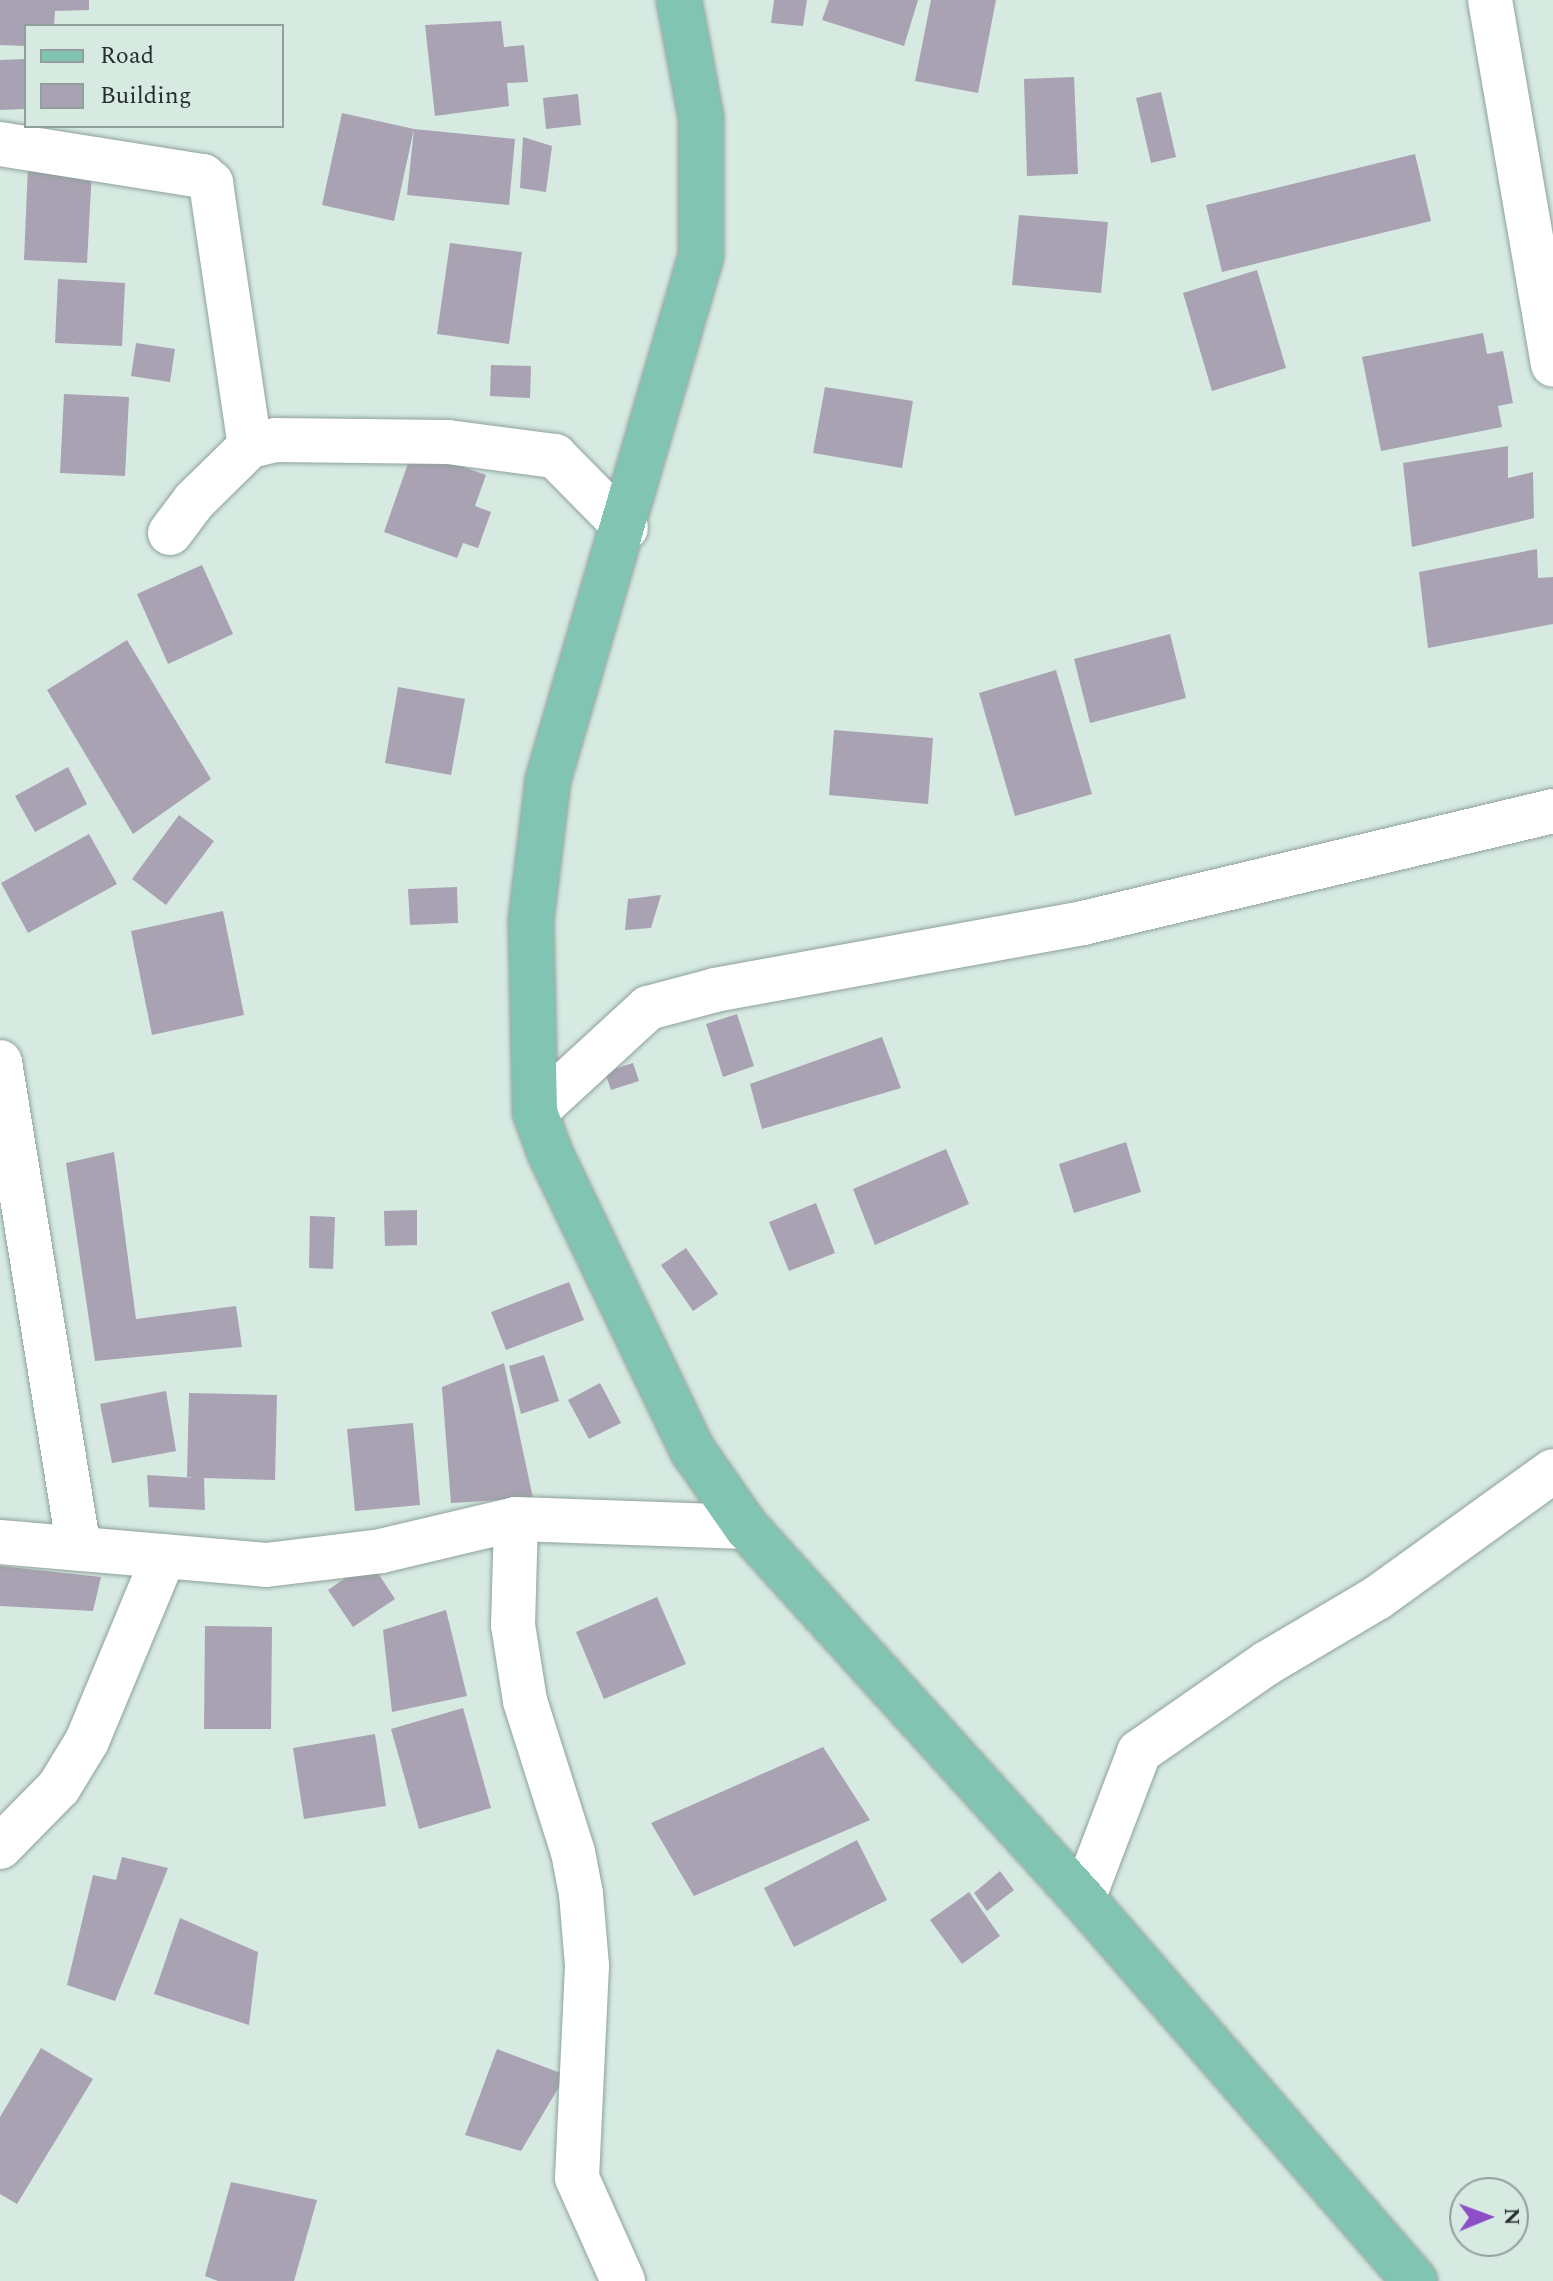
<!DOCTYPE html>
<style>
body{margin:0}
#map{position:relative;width:1553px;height:2281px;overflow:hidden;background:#d6eae2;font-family:Spectral,serif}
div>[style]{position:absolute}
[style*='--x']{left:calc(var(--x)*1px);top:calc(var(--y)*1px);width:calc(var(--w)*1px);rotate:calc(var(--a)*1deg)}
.building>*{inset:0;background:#a9a2b2}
.roads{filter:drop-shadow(0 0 2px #8ea19a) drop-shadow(0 0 2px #8ea19a)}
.minor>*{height:44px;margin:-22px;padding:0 22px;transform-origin:22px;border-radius:22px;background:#fff}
.major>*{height:44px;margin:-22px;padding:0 22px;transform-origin:22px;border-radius:22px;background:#82c4b2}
span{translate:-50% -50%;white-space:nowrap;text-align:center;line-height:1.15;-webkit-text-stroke:6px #d6eae2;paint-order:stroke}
.legend{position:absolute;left:24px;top:24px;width:260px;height:104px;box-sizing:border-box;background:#d6eae2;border:2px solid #909f99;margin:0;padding:10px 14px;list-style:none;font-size:24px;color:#272e2b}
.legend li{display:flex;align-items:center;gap:16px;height:40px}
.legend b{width:40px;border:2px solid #909f99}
.north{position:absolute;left:1449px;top:2177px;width:80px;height:80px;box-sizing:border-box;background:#d6eae2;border:2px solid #909f99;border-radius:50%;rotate:89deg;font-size:22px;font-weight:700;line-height:32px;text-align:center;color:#272e2b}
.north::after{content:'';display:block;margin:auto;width:28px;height:36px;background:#8d4fc5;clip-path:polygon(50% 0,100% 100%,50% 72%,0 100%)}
</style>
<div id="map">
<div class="building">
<i style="clip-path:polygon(0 0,89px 0,89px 10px,55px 11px,54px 26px,26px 26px,26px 46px,0 45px)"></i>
<i style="clip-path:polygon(774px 0,807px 0,803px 26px,771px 23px)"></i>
<i style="clip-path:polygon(829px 0,918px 0,904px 46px,822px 20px)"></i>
<i style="clip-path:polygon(931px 0,996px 0,978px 93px,915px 81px)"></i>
<i style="clip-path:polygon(501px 21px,504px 47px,524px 45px,528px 82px,507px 83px,509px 106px,435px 116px,425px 25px)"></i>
<i style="clip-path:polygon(26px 59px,26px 109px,0 110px,0 60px)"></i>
<i style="clip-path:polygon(1074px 77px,1078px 174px,1027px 176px,1024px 79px)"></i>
<i style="clip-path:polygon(1161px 92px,1176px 157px,1151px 163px,1136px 98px)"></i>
<i style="clip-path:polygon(578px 94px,581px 125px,546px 129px,543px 98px)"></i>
<i style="clip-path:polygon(342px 113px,414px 129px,515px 139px,509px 205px,407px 195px,414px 129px,394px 221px,322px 205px)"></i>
<i style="clip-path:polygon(523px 137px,552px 146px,546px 192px,520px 188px)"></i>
<i style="clip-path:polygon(1415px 154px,1431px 221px,1222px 272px,1206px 205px)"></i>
<i style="clip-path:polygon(28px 166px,92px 169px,87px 263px,24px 260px)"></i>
<i style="clip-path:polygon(1019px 215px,1108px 222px,1101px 293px,1012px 285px)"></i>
<i style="clip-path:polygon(450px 243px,522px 252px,509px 344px,437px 334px)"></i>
<i style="clip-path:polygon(1257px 270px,1286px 368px,1212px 391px,1183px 293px)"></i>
<i style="clip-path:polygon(58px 279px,125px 283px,122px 346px,55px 343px)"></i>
<i style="clip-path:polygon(1483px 333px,1487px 354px,1503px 351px,1513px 403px,1498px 406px,1502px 427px,1381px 451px,1362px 357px)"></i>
<i style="clip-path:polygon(136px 343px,175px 349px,170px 382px,131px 376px)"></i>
<i style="clip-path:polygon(491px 365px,531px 366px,530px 398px,490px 396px)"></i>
<i style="clip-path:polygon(825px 387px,913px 401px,902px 468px,813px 453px)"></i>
<i style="clip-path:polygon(64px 394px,129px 397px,125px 476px,60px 473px)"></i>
<i style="clip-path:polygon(1508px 446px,1508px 478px,1533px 472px,1534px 518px,1412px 547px,1403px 463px)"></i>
<i style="clip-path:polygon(413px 449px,486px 475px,475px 506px,491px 512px,478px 548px,463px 543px,457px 558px,384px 532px)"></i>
<i style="clip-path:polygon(1537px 549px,1538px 578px,1553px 577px,1553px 624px,1428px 648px,1419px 572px)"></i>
<i style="clip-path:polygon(202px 565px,233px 634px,168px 664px,137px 594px)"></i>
<i style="clip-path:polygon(1170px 634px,1186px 698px,1090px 723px,1074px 659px)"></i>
<i style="clip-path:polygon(127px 640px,211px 779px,133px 834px,47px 690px)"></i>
<i style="clip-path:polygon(1056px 670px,1092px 794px,1015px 816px,979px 693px)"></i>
<i style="clip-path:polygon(398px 687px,465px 699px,451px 775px,385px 763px)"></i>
<i style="clip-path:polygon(834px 730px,933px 738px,928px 804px,829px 795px)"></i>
<i style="clip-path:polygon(68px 767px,87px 804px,35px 832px,15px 796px)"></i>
<i style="clip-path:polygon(179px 815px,214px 841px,166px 905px,132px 879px)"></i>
<i style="clip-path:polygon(89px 834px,117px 884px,28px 933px,1px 883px)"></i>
<i style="clip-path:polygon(457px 887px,458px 923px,410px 925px,408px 889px)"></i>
<i style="clip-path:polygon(661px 895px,651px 928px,625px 930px,628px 899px)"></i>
<i style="clip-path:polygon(223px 911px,244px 1015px,152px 1035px,131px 931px)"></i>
<i style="clip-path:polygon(737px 1014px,754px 1066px,723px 1077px,706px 1024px)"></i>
<i style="clip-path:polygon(882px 1037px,901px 1088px,762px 1129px,750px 1084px)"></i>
<i style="clip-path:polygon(633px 1063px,639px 1081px,611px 1090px,605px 1072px)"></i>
<i style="clip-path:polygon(1126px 1142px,1141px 1192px,1074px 1213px,1059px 1164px)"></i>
<i style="clip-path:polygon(946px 1149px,969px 1204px,875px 1245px,853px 1189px)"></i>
<i style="clip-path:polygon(114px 1152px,136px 1319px,236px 1306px,242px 1347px,95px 1361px,66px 1163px)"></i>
<i style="clip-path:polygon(816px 1203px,835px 1253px,789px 1271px,769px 1222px)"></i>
<i style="clip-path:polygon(417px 1210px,417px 1245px,385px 1246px,384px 1211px)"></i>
<i style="clip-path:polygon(310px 1216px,335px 1217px,333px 1269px,309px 1268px)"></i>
<i style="clip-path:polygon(686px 1248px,718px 1294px,693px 1311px,661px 1265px)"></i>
<i style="clip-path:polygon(569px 1282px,584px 1320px,506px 1350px,491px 1312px)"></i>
<i style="clip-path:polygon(544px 1355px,559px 1401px,521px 1414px,509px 1366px)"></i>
<i style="clip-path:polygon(504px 1363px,533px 1498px,451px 1503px,442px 1387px)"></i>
<i style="clip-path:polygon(600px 1383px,621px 1423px,589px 1439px,568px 1400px)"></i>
<i style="clip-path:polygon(166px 1391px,176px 1451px,112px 1463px,100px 1404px)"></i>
<i style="clip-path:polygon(189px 1393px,277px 1395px,275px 1480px,204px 1478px,205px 1510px,149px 1507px,147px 1475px,195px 1478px,187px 1477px)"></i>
<i style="clip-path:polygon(413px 1423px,420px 1505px,355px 1511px,347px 1429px)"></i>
<i style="clip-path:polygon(370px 1561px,395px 1599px,353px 1627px,328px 1590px)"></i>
<i style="clip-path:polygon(0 1566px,101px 1577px,93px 1611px,0 1606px)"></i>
<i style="clip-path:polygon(657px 1597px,686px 1664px,604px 1699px,576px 1632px)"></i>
<i style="clip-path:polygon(446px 1610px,467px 1696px,392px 1712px,383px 1630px)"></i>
<i style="clip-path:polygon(205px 1626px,272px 1627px,271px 1729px,204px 1729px)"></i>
<i style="clip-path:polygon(463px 1708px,491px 1808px,419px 1829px,391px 1729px)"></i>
<i style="clip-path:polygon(375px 1734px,386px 1806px,304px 1819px,293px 1748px)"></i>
<i style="clip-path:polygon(823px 1747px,870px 1820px,694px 1896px,651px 1823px)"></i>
<i style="clip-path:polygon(857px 1840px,887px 1900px,794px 1947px,764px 1888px)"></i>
<i style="clip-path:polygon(122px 1857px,168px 1868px,115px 2001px,67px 1985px,93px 1875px,116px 1880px)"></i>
<i style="clip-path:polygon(1000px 1871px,1014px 1890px,987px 1911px,974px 1893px)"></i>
<i style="clip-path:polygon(969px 1892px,1000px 1936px,962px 1964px,930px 1920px)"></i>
<i style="clip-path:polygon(180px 1918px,258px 1952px,249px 2025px,154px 1994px)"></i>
<i style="clip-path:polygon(41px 2048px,93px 2079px,17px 2204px,0 2194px,0 2117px)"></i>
<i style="clip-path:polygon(497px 2049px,566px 2075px,521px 2151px,465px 2135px)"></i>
<i style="clip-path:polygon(231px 2182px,317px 2200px,294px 2281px,218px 2281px,205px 2276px)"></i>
</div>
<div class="roads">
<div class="minor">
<i style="--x:1490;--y:0;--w:370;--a:80.2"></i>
<i style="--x:0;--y:144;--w:206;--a:9"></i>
<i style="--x:203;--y:176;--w:11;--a:41"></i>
<i style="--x:211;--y:183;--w:266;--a:81.6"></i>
<i style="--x:170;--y:533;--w:40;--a:-53"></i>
<i style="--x:194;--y:501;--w:78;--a:-44.5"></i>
<i style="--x:250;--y:446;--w:26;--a:-13"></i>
<i style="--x:275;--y:440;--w:173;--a:0.7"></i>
<i style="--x:448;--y:442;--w:108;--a:7.5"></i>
<i style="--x:555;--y:456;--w:101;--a:45.4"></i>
<i style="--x:0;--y:1062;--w:493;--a:80.8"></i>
<i style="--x:535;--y:1112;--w:154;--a:-42.6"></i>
<i style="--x:648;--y:1008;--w:69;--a:-15"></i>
<i style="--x:715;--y:990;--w:374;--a:-10.3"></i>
<i style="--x:1083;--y:923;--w:483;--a:-13.4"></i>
<i style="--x:516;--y:1519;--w:106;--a:91.6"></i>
<i style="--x:513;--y:1625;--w:77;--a:81"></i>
<i style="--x:525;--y:1701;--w:158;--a:72.4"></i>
<i style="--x:573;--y:1852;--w:43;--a:79.2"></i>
<i style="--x:581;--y:1894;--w:72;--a:85.2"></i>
<i style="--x:587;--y:1966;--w:212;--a:92.7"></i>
<i style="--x:577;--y:2178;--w:113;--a:65.9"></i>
<i style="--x:0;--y:1542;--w:267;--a:4.9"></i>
<i style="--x:266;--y:1565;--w:116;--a:-6.9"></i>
<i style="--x:381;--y:1551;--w:139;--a:-13.3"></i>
<i style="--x:516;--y:1519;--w:230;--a:2"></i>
<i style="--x:0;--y:1847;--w:84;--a:-45.5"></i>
<i style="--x:59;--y:1787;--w:54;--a:-58.7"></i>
<i style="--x:87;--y:1741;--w:200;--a:-67.4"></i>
<i style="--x:1083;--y:1899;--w:157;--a:-69.1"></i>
<i style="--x:1139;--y:1752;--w:156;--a:-34.8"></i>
<i style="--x:1267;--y:1663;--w:128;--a:-30.6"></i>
<i style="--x:1377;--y:1598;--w:217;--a:-35.8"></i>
</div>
<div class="major">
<i style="--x:679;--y:0;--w:119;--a:79.4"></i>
<i style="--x:701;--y:117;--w:139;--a:90"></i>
<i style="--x:701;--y:256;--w:546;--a:106.28"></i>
<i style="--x:548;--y:780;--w:142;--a:96.9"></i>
<i style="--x:531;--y:921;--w:191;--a:88.8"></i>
<i style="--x:535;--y:1112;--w:44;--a:69.9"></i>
<i style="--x:550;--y:1153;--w:331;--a:64.4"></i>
<i style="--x:693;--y:1451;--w:93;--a:55.1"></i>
<i style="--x:746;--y:1527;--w:502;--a:47.83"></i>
<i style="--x:1083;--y:1899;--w:506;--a:49.01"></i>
</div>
</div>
<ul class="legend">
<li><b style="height:10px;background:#82c4b2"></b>Road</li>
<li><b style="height:22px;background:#a9a2b2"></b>Building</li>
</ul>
<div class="north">N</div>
</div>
